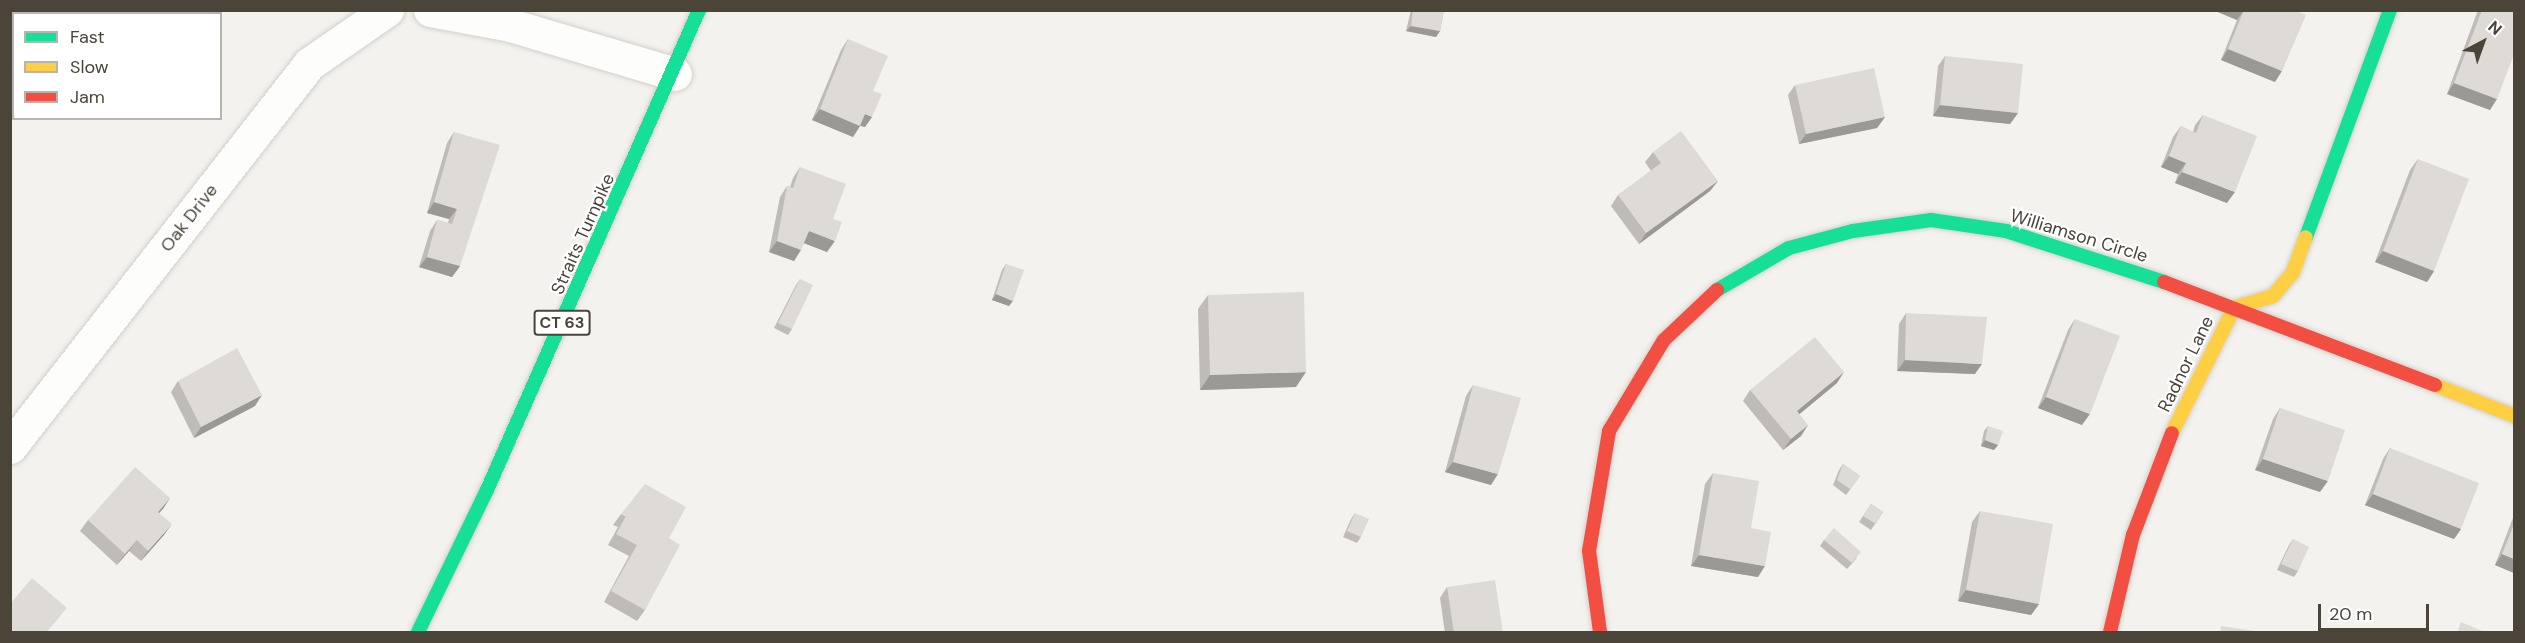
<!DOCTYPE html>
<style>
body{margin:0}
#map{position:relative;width:2525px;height:643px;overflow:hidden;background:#f4f2ee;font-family:"DM Sans",sans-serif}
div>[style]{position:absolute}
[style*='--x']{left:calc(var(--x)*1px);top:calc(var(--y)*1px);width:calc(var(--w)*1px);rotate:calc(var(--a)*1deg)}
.roads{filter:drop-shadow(0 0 2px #d2d0cb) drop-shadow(0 0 2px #d2d0cb)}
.street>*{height:33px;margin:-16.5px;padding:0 16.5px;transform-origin:16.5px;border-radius:16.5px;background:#fdfdfc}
.fast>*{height:14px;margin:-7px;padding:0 7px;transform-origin:7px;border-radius:7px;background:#16e098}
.slow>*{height:14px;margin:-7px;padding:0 7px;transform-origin:7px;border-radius:7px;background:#ffcf43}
.jam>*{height:14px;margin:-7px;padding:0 7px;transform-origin:7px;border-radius:7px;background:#f24e42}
.wall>*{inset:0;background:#bfbcb8}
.shaded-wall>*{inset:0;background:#9b9996}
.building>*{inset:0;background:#dedbd6}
span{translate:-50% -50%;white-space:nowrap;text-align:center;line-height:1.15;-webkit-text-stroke:4.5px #fff;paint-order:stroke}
.shield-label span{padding:2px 4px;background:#fff;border:2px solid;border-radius:4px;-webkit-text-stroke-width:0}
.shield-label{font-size:16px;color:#4b4439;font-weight:700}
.street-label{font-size:18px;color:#4b4439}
.frame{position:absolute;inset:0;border:12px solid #4b4439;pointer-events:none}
.legend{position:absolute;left:12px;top:12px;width:210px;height:108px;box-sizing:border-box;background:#fff;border:2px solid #b7b4b0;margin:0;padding:8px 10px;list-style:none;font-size:18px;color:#4b4439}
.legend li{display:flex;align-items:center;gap:12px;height:30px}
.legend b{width:30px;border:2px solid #b7b4b0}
.north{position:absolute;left:2453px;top:12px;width:60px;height:60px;-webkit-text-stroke:4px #fff;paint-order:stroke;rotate:41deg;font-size:16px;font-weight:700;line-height:24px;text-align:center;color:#4b4439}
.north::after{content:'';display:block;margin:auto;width:21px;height:27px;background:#4b4439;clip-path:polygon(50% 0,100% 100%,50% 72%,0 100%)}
.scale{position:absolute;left:2318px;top:604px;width:111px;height:27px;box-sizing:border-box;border:3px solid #4b4439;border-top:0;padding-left:8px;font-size:18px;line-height:21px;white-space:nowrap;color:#4b4439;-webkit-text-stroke:4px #fff;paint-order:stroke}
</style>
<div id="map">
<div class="roads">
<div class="street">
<i style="--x:430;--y:10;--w:81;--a:10.6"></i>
<i style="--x:510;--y:25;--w:172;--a:16.5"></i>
<i style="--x:10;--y:447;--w:486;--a:-52"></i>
<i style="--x:309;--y:64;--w:95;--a:-34.7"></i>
</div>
<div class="fast">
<i style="--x:2306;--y:237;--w:242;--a:-69.7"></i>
<i style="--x:1717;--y:290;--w:83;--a:-30.3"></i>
<i style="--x:1789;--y:248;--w:66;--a:-14.9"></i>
<i style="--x:1853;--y:231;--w:79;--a:-8"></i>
<i style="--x:1931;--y:220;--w:76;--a:8.3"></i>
<i style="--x:2006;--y:231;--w:166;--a:17.9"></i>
<i style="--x:418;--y:632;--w:158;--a:-64.1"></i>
<i style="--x:487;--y:490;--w:525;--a:-66.17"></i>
</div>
<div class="slow">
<i style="--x:2435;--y:385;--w:85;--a:21.4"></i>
<i style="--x:2172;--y:433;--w:140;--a:-63.6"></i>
<i style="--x:2234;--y:308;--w:41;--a:-17.1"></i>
<i style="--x:2273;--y:296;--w:31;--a:-50"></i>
<i style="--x:2293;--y:272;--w:37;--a:-70"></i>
</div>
<div class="jam">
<i style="--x:2164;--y:282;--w:290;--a:20.8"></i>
<i style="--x:1600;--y:632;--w:82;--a:-97.7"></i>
<i style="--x:1589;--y:551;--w:122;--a:-80.5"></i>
<i style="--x:1609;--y:431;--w:106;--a:-58.9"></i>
<i style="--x:1664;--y:340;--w:73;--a:-43.3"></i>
<i style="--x:2110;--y:632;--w:100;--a:-76.7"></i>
<i style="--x:2133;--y:535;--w:109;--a:-69.1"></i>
</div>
</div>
<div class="wall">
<i style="clip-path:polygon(10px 10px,14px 14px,14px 66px,10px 67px)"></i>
<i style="clip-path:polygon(1411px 10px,1444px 10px,1440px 31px,1436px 37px,1406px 31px)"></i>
<i style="clip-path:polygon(2213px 10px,2294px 10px,2275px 82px,2221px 60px,2237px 20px)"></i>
<i style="clip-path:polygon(2478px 10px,2514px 11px,2490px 110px,2447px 94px)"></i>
<i style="clip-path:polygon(848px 39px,873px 91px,872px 117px,865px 127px,860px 126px,853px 137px,812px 120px,841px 50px)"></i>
<i style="clip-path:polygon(1945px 56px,2018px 113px,2010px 124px,1933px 116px,1938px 66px)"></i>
<i style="clip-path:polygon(1795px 85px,1885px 117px,1877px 128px,1799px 144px,1788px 95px)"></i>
<i style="clip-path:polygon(2203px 115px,2227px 203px,2175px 183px,2178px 174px,2161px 167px,2173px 137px,2181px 126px,2193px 132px,2195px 125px)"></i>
<i style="clip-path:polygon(454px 132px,460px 266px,452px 277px,419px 267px,430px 231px,437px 220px,448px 223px,449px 219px,427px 213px,447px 143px)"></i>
<i style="clip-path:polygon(1653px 152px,1718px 181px,1710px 191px,1639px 244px,1611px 206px,1618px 195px,1651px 171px,1645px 162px)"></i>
<i style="clip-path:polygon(2418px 159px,2434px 271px,2427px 282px,2375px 262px,2410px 170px)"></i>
<i style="clip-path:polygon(800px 167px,833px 219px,827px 252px,804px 243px,794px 261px,769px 252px,780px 197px,787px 186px,790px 187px,793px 178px)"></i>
<i style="clip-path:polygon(1006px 264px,1009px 306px,992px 300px,1002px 270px)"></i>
<i style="clip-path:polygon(800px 279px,792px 329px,788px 335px,774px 328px,796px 285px)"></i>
<i style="clip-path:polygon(1208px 295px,1296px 387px,1200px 390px,1198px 309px)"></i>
<i style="clip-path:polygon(1906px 313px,1975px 374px,1897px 371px,1899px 324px)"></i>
<i style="clip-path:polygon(2075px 319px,2082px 425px,2038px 408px,2068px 330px)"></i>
<i style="clip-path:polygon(178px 381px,255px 406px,194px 438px,171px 392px)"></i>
<i style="clip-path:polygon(1837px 383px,1799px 414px,1801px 436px,1783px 450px,1743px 401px,1750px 390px)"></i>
<i style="clip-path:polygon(1473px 385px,1491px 485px,1445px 472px,1466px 396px)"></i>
<i style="clip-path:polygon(2280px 408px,2320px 492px,2255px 470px,2273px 419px)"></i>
<i style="clip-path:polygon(1988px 426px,1998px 445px,1994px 450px,1981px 446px,1984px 431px)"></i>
<i style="clip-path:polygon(2390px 448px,2461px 529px,2454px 539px,2365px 505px,2383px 459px)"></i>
<i style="clip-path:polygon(1843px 464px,1860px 476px,1846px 495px,1833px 485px,1839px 470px)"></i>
<i style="clip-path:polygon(1713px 473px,1758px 577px,1691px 566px,1705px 484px)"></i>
<i style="clip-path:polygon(170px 498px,159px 513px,164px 535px,141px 561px,129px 551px,117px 565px,80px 531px,88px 520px)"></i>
<i style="clip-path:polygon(1871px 504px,1883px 512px,1871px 530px,1859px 522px)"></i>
<i style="clip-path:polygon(1980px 511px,2039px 604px,2031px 615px,1958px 601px,1972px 522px)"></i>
<i style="clip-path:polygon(1355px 513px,1361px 537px,1357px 543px,1343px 537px,1351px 519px)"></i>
<i style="clip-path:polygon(621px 514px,669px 538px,645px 610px,637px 621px,604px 602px,629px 556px,608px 545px,618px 527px,613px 525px)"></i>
<i style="clip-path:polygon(2514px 515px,2514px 573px,2495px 565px)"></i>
<i style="clip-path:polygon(2293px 539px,2298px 571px,2294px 577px,2277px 570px,2289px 545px)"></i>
<i style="clip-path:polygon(1824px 540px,1857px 558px,1847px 569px,1820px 546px)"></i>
<i style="clip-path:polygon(1447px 587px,1503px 633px,1445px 633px,1440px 598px)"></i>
</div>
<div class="shaded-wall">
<i style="clip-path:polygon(2213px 10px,2244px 10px,2237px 20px)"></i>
<i style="clip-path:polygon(1411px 26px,1440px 31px,1436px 37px,1406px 31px)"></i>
<i style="clip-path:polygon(2228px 49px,2282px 71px,2275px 82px,2221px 60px)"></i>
<i style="clip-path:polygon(2454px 83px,2497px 99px,2490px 110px,2447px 94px)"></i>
<i style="clip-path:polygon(1940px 105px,2018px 113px,2010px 124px,1933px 116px)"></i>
<i style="clip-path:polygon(820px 109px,860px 126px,853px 137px,812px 120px)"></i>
<i style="clip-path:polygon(865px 114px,872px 117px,865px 127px,858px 125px)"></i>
<i style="clip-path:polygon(1885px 117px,1877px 128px,1799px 144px,1806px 134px)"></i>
<i style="clip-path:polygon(2169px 156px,2186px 163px,2178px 174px,2161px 167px)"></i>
<i style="clip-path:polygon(2182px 172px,2235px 192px,2227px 203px,2175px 183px)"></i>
<i style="clip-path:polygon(1718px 181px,1710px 191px,1639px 244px,1646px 233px)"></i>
<i style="clip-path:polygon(434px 202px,457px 209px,449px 219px,427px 213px)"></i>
<i style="clip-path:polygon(809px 231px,835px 241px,827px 252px,801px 242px)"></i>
<i style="clip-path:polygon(777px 241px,801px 250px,794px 261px,769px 252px)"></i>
<i style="clip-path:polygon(2383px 251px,2434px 271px,2427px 282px,2375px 262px)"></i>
<i style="clip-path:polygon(427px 257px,460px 266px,452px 277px,419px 267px)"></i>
<i style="clip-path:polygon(996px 294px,1013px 301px,1009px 306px,992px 300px)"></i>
<i style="clip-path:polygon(1905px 360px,1982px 364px,1975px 374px,1897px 371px)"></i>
<i style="clip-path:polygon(1306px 372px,1296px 387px,1200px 390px,1210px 375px)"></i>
<i style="clip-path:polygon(1844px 372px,1837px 383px,1790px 422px,1797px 411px)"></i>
<i style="clip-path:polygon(262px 395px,255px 406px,194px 438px,201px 427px)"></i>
<i style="clip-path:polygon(2046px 397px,2090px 414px,2082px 425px,2038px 408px)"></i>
<i style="clip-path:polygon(1808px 425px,1801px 436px,1783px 450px,1791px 439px)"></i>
<i style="clip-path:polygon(1985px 440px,1998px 445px,1994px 450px,1981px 446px)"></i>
<i style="clip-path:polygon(2263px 459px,2328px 481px,2320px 492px,2255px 470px)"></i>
<i style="clip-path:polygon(1453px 462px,1498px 474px,1491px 485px,1445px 472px)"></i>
<i style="clip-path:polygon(2373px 494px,2461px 529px,2454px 539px,2365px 505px)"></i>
<i style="clip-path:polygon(170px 498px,163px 509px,150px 523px,158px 512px)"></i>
<i style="clip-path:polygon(172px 524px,164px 535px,141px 561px,148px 551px)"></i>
<i style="clip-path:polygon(137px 540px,129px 551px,117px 565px,125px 554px)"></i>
<i style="clip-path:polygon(2502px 554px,2514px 559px,2514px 573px,2495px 565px)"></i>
<i style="clip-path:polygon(1699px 555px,1765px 566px,1758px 577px,1691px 566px)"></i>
<i style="clip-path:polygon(1966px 590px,2039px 604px,2031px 615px,1958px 601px)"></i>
</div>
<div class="building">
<i style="clip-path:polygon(10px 10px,158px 10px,158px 14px,14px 14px,14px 26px,10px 15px)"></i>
<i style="clip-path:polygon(1413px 10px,1444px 10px,1440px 31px,1411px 26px)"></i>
<i style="clip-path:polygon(2244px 10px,2294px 10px,2306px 15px,2282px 71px,2228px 49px)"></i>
<i style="clip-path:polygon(2482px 10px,2514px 11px,2514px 54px,2497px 99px,2454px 83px)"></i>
<i style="clip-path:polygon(848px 39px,888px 56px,873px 91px,882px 94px,872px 117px,865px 114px,860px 126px,820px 109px)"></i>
<i style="clip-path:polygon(1945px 56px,2023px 64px,2018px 113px,1940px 105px)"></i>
<i style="clip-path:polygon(1874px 68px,1885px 117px,1806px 134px,1795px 85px)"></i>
<i style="clip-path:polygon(2203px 115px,2257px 136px,2235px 192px,2182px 172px,2186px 163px,2169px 156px,2181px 126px,2196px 133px)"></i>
<i style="clip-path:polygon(1681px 131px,1718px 181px,1646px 233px,1618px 195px,1661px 163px,1653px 152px)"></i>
<i style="clip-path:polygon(454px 132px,500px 145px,460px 266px,427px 257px,437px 220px,452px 224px,457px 209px,434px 202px)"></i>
<i style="clip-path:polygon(2418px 159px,2469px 179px,2434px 271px,2383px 251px)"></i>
<i style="clip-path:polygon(800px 167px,846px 184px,833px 219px,842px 222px,835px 241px,809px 231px,801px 250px,777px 241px,787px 186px,793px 188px)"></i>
<i style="clip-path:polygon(1006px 264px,1024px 270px,1013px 301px,996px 294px)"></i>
<i style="clip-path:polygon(800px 279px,813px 285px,792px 329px,778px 323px)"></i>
<i style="clip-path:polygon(1304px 292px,1306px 372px,1210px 375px,1208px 295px)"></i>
<i style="clip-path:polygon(1906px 313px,1987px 317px,1982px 364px,1905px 360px)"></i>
<i style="clip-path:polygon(2075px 319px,2120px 336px,2090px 414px,2046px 397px)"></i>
<i style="clip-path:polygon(1815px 337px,1844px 372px,1797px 411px,1808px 425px,1791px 439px,1750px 390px)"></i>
<i style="clip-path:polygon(237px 348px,262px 395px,201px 427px,178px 381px)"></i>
<i style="clip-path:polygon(1473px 385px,1521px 398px,1498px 474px,1453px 462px)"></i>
<i style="clip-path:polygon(2280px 408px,2345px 430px,2328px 481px,2263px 459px)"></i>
<i style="clip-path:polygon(1988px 426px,2003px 431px,1998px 445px,1985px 440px)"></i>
<i style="clip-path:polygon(2390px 448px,2479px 483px,2461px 529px,2373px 494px)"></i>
<i style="clip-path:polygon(1843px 464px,1860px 476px,1850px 489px,1837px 480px)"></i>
<i style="clip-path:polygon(135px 467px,170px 498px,158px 512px,172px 524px,148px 551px,137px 540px,125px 554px,88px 520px)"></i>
<i style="clip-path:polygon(1713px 473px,1759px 481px,1751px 528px,1771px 532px,1765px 566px,1699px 555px)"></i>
<i style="clip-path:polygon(645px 484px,686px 507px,669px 538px,680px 545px,645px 610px,611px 591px,637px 545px,616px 534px,626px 516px,621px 514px)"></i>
<i style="clip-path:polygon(1871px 504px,1883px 512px,1876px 524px,1863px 516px)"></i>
<i style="clip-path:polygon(1980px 511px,2053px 524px,2039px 604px,1966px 590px)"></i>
<i style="clip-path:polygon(1355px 513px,1369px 519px,1361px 537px,1347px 531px)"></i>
<i style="clip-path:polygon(2514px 524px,2514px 559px,2502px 554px)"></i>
<i style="clip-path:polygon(1834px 528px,1861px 552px,1852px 563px,1824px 540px)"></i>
<i style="clip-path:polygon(2293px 539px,2309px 547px,2298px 571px,2281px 564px)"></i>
<i style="clip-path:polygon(32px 578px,67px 608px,46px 633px,10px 633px,10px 604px)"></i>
<i style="clip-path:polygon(1495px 580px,1503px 633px,1454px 633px,1447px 587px)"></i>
<i style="clip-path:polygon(2461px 622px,2482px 631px,2481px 633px,2457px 633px)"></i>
<i style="clip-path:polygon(2221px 626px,2268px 633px,2220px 633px)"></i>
</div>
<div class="shield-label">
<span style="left:562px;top:323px">CT 63</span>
</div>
<div class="street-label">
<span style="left:189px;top:218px;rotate:-52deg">Oak Drive</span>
<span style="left:583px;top:234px;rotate:-66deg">Straits Turnpike</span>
<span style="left:2079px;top:236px;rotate:17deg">Williamson Circle</span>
<span style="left:2186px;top:364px;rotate:-64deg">Radnor Lane</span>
</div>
<div class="frame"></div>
<ul class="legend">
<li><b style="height:8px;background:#16e098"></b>Fast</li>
<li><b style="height:8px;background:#ffcf43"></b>Slow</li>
<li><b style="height:8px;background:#f24e42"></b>Jam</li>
</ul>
<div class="north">N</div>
<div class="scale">20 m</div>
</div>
